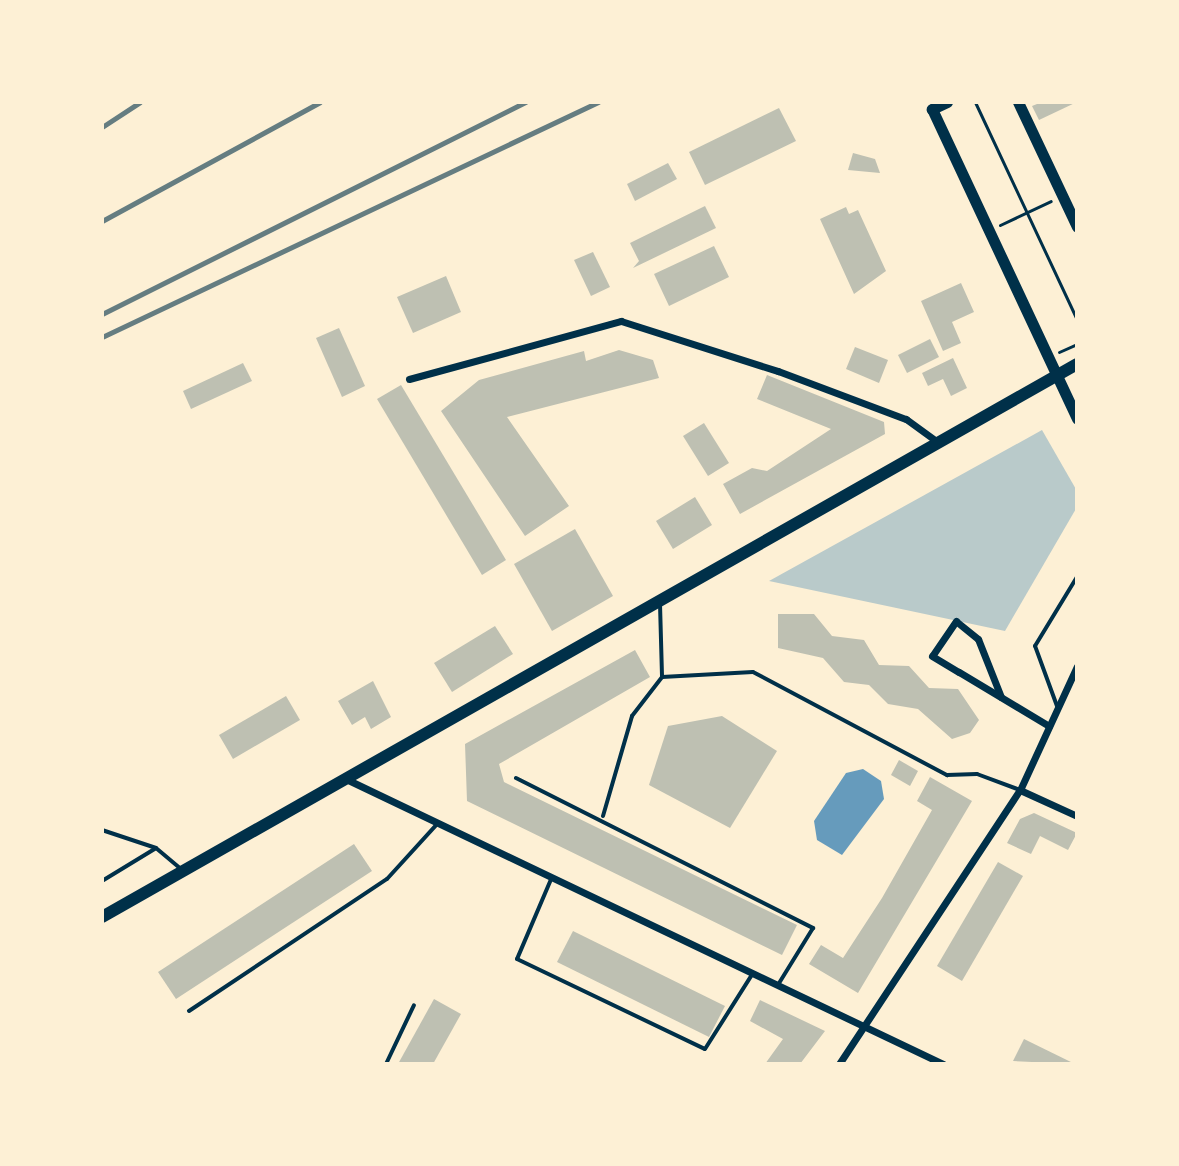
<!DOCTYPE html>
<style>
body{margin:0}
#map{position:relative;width:1179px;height:1166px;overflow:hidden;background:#fdf0d5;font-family:Ubuntu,sans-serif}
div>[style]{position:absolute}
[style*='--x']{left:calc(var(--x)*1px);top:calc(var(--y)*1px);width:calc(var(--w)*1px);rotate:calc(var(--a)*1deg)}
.green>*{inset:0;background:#b9caca}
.water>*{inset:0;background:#669bbc}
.building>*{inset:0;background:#bec0b2}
.path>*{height:3px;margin:-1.5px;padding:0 1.5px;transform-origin:1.5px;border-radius:1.5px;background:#003049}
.service>*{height:4px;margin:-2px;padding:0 2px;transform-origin:2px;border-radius:2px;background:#003049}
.minor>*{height:7px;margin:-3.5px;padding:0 3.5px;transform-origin:3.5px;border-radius:3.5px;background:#003049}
.primary>*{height:11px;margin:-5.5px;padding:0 5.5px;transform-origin:5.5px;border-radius:5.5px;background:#003049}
.trunk>*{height:12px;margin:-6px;padding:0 6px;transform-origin:6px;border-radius:6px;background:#003049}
.rail>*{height:5px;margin:-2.5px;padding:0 2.5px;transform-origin:2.5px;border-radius:2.5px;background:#657d81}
span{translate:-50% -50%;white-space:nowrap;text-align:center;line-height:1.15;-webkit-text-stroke:6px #fdf0d5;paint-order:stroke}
.frame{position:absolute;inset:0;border:104px solid #fdf0d5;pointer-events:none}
</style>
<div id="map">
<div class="green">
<i style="clip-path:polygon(1042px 430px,1077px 491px,1077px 507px,1005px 631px,769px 581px)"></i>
</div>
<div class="water">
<i style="clip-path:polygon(863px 769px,881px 781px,884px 799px,842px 855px,817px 840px,814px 821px,846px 773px)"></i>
</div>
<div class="building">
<i style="clip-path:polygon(1042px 102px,1077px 102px,1039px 120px,1032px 106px)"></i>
<i style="clip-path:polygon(779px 108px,796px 141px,705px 185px,689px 152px)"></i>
<i style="clip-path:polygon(853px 153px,875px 159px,880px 173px,848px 170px)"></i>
<i style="clip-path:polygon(668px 163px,677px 179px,635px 201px,627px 184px)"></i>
<i style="clip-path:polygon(705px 206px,716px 228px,633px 268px,639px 261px,630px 243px)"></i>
<i style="clip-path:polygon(846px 207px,849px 214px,858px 210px,886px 271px,854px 294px,820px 219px)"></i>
<i style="clip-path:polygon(714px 246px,729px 277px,669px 306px,654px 274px)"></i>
<i style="clip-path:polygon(593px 252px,610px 287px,591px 296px,574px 260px)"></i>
<i style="clip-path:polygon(446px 276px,461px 312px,413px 333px,397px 297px)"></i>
<i style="clip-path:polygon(961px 283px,974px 312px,952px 322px,961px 343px,943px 351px,921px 301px)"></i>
<i style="clip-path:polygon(339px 328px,365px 386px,342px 397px,316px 338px)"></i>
<i style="clip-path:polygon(930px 339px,939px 357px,907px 373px,898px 355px)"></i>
<i style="clip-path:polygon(855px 347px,888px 360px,879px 383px,846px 369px)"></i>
<i style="clip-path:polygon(619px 350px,653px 360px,659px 378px,507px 417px,569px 506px,525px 536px,441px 411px,479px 380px,584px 351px,586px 361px)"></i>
<i style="clip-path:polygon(953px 358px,967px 388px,951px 396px,943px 379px,928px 386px,922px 373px)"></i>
<i style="clip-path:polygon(243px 363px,252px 381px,191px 409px,183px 391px)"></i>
<i style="clip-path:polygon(767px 375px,884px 422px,885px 434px,740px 514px,723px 484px,752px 468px,767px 471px,831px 429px,757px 399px)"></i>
<i style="clip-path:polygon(401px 385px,506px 560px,482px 575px,377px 399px)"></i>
<i style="clip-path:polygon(704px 423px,729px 463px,708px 476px,683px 436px)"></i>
<i style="clip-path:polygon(695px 497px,712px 525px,673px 549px,656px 521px)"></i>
<i style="clip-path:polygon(575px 529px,613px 596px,552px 631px,514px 564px)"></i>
<i style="clip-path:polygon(778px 614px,814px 614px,832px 636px,864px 640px,879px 665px,909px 666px,929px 688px,958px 689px,979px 720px,970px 733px,952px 739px,918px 709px,888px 704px,869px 685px,844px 682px,823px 658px,778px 648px)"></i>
<i style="clip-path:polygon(495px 626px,513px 654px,452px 692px,434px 663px)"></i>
<i style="clip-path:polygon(635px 650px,650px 677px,499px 764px,504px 782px,797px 925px,782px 955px,467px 801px,465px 744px)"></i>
<i style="clip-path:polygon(373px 681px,391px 717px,371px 729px,365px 717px,352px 725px,338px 701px)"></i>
<i style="clip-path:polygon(286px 696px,300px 720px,233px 759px,219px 735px)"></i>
<i style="clip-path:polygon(722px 716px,777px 751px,730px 828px,649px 785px,668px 726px)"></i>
<i style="clip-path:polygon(899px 760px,918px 771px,910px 786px,891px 775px)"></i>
<i style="clip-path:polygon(930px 777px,972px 801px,858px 993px,809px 964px,821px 945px,843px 958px,882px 898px,932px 810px,917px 801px)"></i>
<i style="clip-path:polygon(1034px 813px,1077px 833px,1068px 850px,1040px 836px,1031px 854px,1007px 843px,1020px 819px)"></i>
<i style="clip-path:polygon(354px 844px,372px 871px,176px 999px,158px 972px)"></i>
<i style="clip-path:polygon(998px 862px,1023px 876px,962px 981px,937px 966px)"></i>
<i style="clip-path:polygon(573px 931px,725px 1006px,709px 1037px,557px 962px)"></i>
<i style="clip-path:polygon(434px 999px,461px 1014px,433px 1064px,398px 1064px)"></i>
<i style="clip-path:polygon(760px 1000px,825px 1031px,800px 1064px,765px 1064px,783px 1039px,750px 1021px)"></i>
<i style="clip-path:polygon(1024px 1039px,1075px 1064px,1013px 1061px)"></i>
</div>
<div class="path">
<i style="--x:975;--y:102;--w:241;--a:64.9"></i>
<i style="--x:1000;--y:225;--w:56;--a:-25.2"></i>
<i style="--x:1059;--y:352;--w:20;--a:-24"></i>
</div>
<div class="service">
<i style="--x:660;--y:604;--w:73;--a:88.4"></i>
<i style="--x:662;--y:677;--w:91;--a:-3.1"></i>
<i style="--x:753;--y:672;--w:220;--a:28"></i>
<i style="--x:947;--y:775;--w:30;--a:-2"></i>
<i style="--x:977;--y:774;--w:46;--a:20.4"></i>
<i style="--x:1057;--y:706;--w:64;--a:-110.1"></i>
<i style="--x:1035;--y:646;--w:81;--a:-58.7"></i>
<i style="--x:516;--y:778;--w:333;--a:26.8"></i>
<i style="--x:813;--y:928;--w:67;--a:121.6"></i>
<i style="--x:603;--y:816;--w:104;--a:-73.8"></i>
<i style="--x:632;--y:716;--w:49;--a:-52.4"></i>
<i style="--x:102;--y:830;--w:57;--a:18.4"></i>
<i style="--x:552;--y:877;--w:89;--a:113.1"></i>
<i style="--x:517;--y:959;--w:208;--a:25.6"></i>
<i style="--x:705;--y:1049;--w:90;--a:-57.7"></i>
<i style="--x:102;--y:881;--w:63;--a:-31.4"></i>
<i style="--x:156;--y:848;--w:33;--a:40"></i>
<i style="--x:189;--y:1011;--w:238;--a:-33.7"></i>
<i style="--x:387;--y:879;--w:76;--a:-47.7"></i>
<i style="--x:386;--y:1064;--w:65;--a:-64.6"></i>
</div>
<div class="minor">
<i style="--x:409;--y:379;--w:220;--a:-15.3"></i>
<i style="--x:621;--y:321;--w:165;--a:17.7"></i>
<i style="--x:778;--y:371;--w:137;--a:20.6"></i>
<i style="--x:906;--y:419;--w:34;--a:36"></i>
<i style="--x:1001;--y:697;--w:62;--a:-111.6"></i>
<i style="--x:978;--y:639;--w:28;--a:-141"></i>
<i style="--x:956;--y:621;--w:42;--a:124.4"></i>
<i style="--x:932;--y:656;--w:31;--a:31"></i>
<i style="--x:959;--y:672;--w:105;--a:31"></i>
<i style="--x:346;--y:779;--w:662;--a:25.52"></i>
<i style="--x:1020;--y:790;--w:63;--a:24.5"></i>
<i style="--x:839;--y:1064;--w:328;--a:-56.6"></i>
<i style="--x:1020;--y:790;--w:136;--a:-65.3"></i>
</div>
<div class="primary">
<i style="--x:947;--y:102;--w:17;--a:155"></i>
<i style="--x:932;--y:109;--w:342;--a:64.9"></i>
<i style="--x:1018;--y:102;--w:138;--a:64.7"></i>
</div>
<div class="trunk">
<i style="--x:102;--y:917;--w:1121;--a:-29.56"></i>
</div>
<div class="rail">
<i style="--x:102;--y:127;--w:45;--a:-33.3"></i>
<i style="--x:102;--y:221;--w:248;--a:-28.6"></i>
<i style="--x:102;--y:314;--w:474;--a:-26.6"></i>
<i style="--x:102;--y:337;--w:549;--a:-25.35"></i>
</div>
<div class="frame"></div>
</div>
